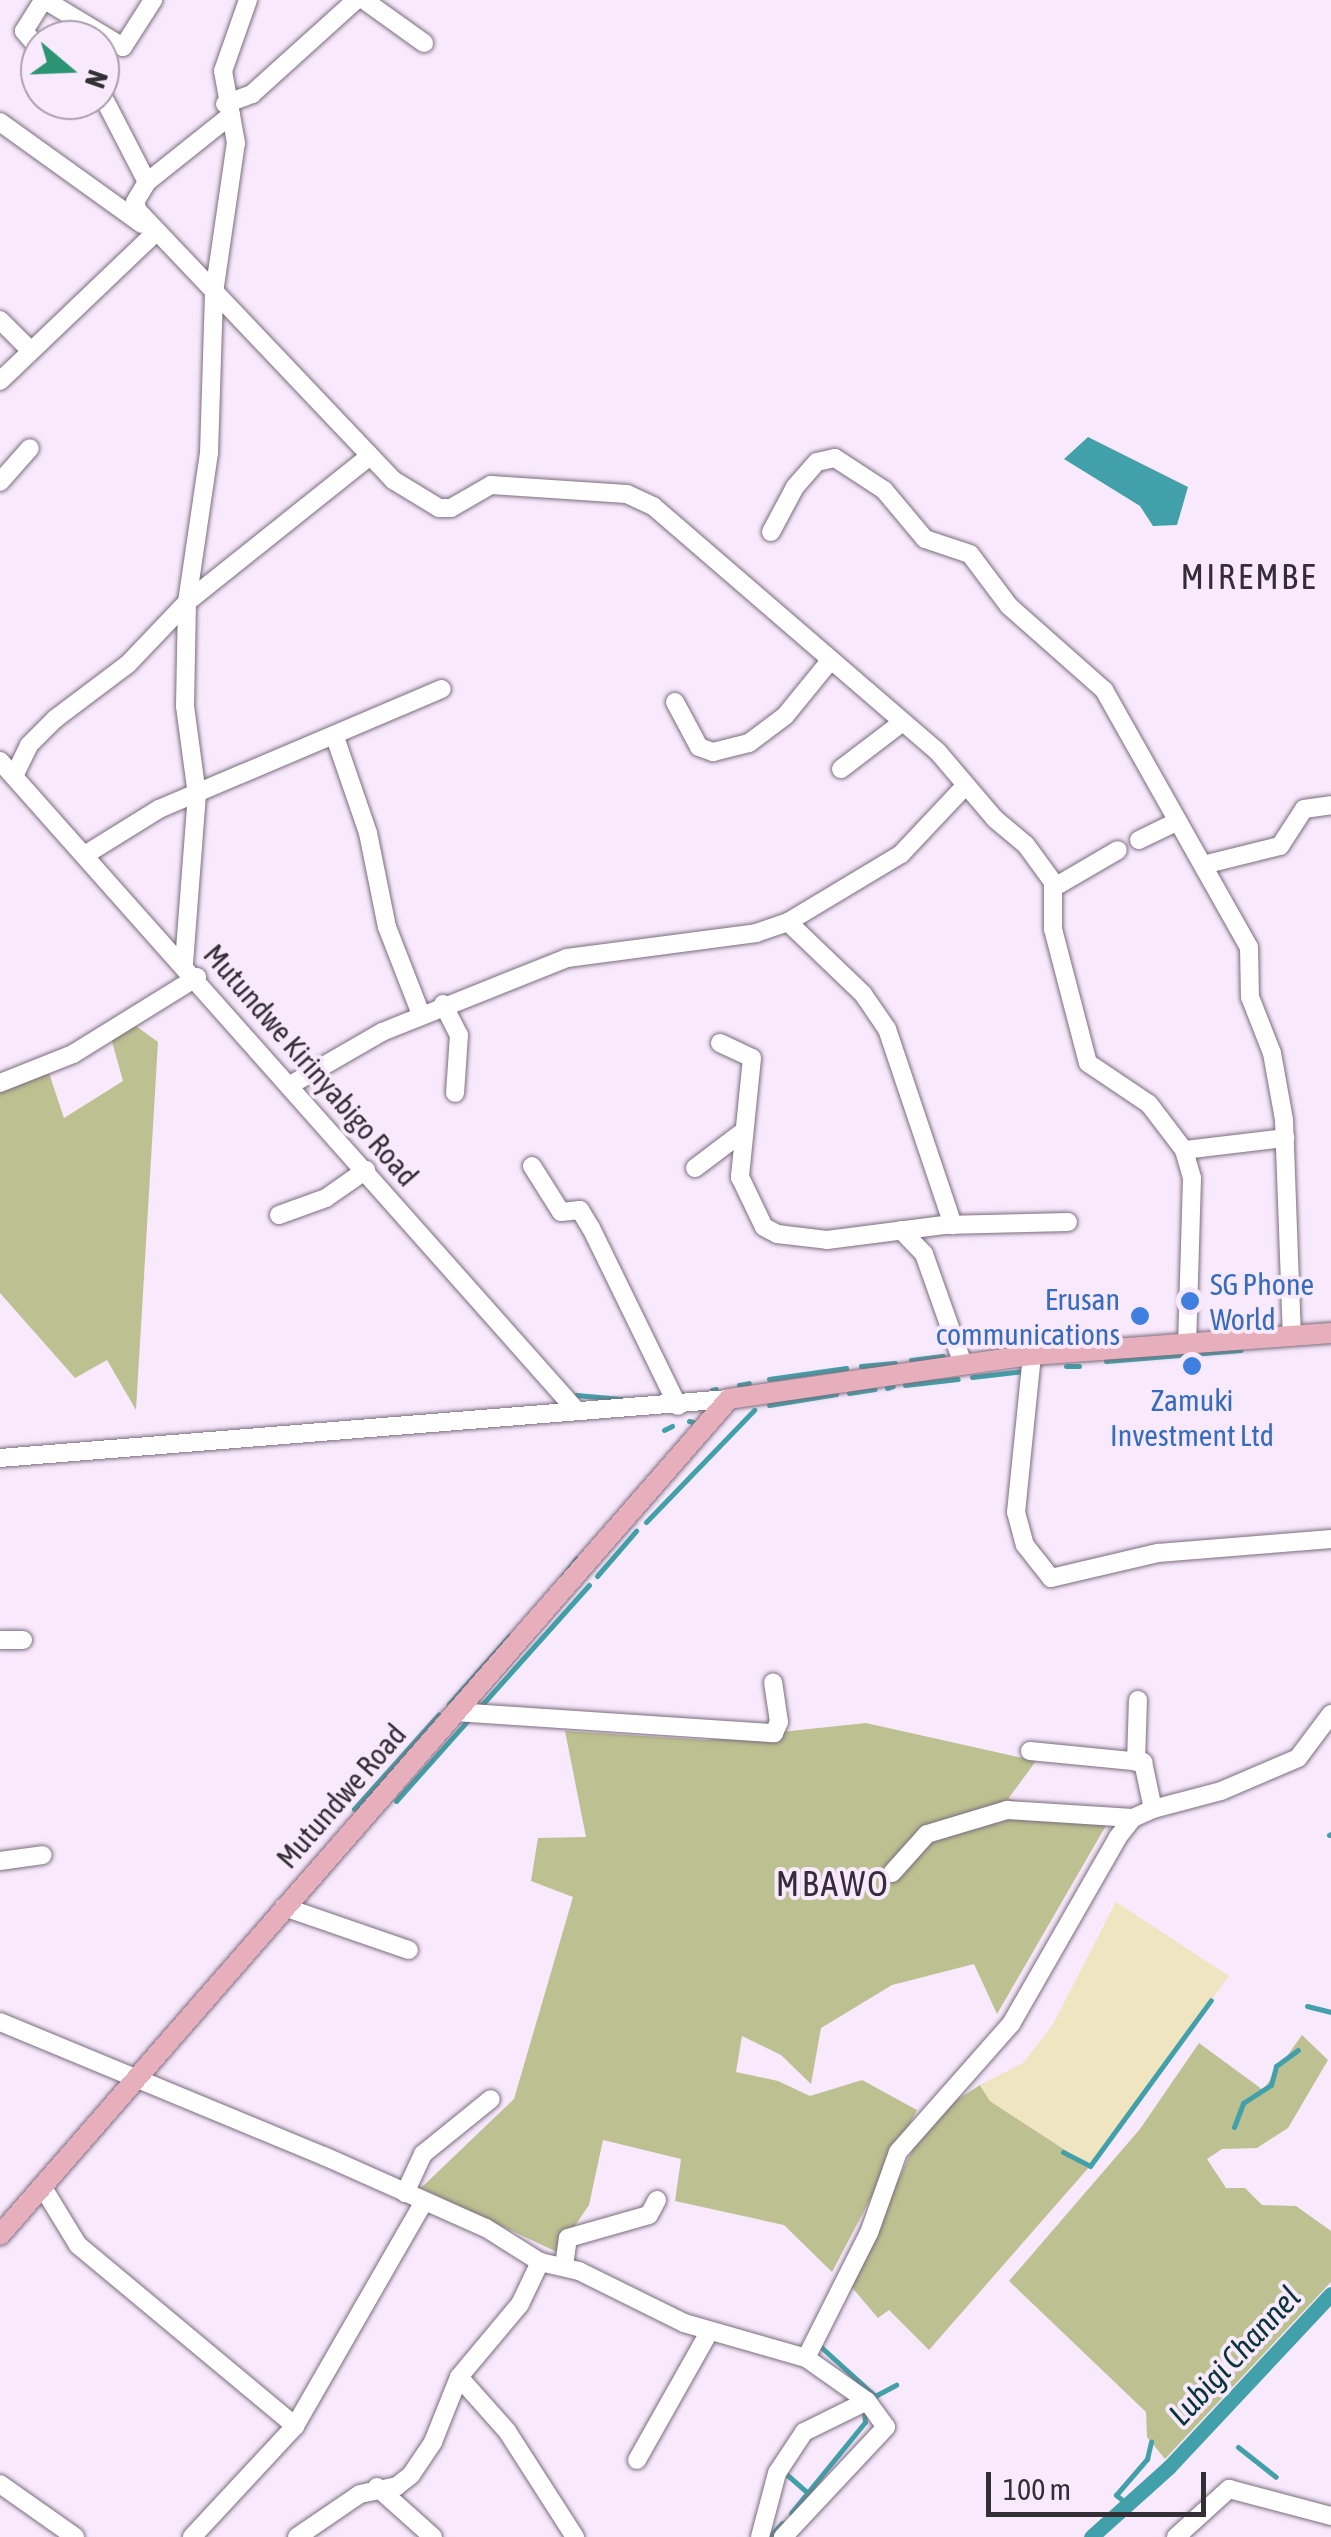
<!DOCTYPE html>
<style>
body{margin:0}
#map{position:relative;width:1331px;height:2537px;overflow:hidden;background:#f8e9fc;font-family:"Asap Condensed",sans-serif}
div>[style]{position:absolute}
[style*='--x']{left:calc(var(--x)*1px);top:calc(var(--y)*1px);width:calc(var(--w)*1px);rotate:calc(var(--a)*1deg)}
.green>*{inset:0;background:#bdc090}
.sand>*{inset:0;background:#efe5c0}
.water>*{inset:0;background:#41a0a9}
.stream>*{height:5px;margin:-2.5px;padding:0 2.5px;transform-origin:2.5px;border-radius:2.5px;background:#41a0a9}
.canal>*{height:15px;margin:-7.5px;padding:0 7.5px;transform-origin:7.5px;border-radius:7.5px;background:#41a0a9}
.roads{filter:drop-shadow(0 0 2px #7a6d7e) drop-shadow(0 0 2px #7a6d7e)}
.minor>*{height:18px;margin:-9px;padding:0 9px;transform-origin:9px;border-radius:9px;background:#fff}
.major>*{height:20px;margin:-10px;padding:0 10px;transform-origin:10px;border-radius:10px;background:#e7afbb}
.dots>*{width:28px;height:28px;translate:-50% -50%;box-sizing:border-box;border:5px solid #f8e9fc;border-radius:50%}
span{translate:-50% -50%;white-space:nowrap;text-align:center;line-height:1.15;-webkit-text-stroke:8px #f8e9fc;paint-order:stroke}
.street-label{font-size:30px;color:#342f36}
.shop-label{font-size:30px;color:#366cbe}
.left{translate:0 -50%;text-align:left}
.right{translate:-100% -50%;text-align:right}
.water-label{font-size:32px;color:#073539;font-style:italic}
.quarter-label{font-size:35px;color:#362b39;letter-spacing:2.5px}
.north{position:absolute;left:20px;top:20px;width:100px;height:100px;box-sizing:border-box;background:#f8e9fc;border:2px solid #aa9fad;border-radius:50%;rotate:109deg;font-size:28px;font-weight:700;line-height:40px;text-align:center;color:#342f36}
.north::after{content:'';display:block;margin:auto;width:35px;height:45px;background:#2a9473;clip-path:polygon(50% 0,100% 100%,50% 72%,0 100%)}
.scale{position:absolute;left:986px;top:2472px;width:220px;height:45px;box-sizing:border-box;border:5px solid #342f36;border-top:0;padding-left:12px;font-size:30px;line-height:35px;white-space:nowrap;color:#342f36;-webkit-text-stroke:8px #f8e9fc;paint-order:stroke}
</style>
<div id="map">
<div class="green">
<i style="clip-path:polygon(136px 1026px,158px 1042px,136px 1410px,107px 1360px,75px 1378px,0 1293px,0 1090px,48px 1070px,64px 1118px,123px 1081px,111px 1038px)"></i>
<i style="clip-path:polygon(866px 1723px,1036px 1761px,1008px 1799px,1108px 1822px,997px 2014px,974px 1964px,892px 1985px,821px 2028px,811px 2084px,781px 2055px,742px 2036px,736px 2072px,778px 2081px,810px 2096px,862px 2080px,917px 2110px,832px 2272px,784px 2225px,675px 2201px,681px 2159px,603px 2140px,589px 2205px,557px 2252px,421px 2188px,514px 2099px,573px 1897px,531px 1881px,538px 1838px,586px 1837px,565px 1731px,706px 1740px)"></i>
<i style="clip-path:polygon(1302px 2035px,1328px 2060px,1288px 2128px,1257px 2148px,1222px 2149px,1207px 2159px,1226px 2188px,1245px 2188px,1262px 2205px,1296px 2206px,1331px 2231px,1331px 2282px,1165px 2459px,1147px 2437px,1146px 2412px,1009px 2281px,1140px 2129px,1199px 2043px,1263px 2090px)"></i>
<i style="clip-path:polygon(980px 2085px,990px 2101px,1090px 2166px,929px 2350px,889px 2310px,878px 2318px,849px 2284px,927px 2119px)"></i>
</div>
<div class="sand">
<i style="clip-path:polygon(1116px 1902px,1229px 1976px,1090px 2166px,990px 2101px,980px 2085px,1023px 2063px,1052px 2026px)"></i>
</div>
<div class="water">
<i style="clip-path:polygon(1088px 437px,1188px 487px,1177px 525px,1153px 526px,1140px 506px,1064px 459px)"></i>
</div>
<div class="stream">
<i style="--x:911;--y:1360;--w:32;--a:-7"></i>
<i style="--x:1106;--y:1361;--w:135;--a:-4.7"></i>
<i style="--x:861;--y:1366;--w:34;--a:-5"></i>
<i style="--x:1066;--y:1366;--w:13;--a:0"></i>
<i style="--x:972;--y:1377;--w:52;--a:-6.6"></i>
<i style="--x:769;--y:1379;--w:78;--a:-8.1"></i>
<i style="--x:739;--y:1385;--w:10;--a:-11"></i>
<i style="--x:905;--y:1385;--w:53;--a:-6.5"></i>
<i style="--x:887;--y:1388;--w:6;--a:-18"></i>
<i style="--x:712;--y:1390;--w:4;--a:-14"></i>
<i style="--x:849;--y:1393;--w:26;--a:-9"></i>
<i style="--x:576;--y:1395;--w:46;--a:5"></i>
<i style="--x:769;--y:1405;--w:68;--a:-9.3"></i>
<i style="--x:689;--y:1421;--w:4;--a:14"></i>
<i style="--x:664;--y:1430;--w:9;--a:-27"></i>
<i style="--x:646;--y:1522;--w:156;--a:-46"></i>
<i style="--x:597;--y:1576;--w:60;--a:-49.1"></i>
<i style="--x:562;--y:1577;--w:24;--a:-52"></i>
<i style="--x:449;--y:1704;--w:92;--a:-48.5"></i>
<i style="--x:479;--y:1708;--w:165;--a:-48.2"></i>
<i style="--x:396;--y:1801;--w:111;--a:-48.3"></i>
<i style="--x:354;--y:1809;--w:127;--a:-48.2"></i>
<i style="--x:1329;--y:1835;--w:2;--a:-27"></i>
<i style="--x:1307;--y:2006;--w:25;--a:14"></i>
<i style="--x:1234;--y:2127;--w:26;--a:-69"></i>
<i style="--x:1243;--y:2103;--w:33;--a:-33"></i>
<i style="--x:1271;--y:2085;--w:20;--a:-75"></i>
<i style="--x:1276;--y:2066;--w:27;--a:-36"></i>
<i style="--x:1063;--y:2152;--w:30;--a:27"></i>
<i style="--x:1090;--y:2166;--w:205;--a:-53.9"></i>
<i style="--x:821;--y:2347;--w:73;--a:42.2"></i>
<i style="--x:875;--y:2396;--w:24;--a:-28"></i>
<i style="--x:1238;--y:2447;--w:48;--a:38.3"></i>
<i style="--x:785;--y:2473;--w:29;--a:41"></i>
<i style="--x:1126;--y:2503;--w:13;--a:-141"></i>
<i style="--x:1116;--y:2495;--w:48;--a:-49.3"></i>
<i style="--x:1147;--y:2459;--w:18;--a:-77"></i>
<i style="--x:791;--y:2513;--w:117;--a:-50.9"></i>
<i style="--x:865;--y:2422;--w:11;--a:-95"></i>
<i style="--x:769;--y:2537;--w:19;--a:-47"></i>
</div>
<div class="canal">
<i style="--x:1091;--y:2537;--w:105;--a:-41.9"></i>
<i style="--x:1169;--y:2467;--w:237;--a:-46.9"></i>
</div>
<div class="roads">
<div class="minor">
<i style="--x:45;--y:0;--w:91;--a:31.1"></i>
<i style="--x:123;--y:47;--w:56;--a:-57.4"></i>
<i style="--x:364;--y:0;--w:74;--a:35.6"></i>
<i style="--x:40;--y:50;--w:25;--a:-130"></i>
<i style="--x:24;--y:31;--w:36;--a:-58"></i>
<i style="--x:100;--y:91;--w:102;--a:62.7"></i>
<i style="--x:225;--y:104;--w:29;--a:-20"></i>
<i style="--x:252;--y:94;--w:140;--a:-42.1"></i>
<i style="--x:231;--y:115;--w:107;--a:141.4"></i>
<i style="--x:147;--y:182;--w:23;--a:121"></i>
<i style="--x:135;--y:202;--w:9;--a:72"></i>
<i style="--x:138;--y:211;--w:371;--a:46.5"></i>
<i style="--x:393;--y:480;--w:54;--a:31.3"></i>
<i style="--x:439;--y:508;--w:12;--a:0"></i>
<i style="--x:451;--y:508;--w:46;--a:-29.9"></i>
<i style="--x:491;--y:485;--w:136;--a:3.8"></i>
<i style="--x:627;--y:494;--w:29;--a:25"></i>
<i style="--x:653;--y:506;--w:376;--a:40.8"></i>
<i style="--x:938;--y:752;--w:88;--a:49.6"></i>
<i style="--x:995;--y:819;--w:40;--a:40"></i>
<i style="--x:1026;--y:845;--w:46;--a:53.9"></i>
<i style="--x:1053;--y:882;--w:47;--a:90"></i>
<i style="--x:1053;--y:929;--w:138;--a:75.4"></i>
<i style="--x:1088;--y:1063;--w:73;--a:33.9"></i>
<i style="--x:1149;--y:1104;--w:58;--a:52.7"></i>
<i style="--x:1184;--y:1150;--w:29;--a:74"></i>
<i style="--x:1192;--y:1178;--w:165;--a:91.7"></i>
<i style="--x:0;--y:122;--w:175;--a:35.7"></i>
<i style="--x:0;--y:320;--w:42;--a:45"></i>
<i style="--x:0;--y:381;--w:214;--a:-43.7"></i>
<i style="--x:0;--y:482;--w:45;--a:-48.6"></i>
<i style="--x:771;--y:532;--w:51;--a:-61.9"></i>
<i style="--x:795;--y:487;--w:33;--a:-49"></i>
<i style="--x:817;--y:462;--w:18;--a:-13"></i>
<i style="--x:835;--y:458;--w:59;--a:33.1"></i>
<i style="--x:884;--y:490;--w:64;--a:50.1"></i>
<i style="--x:925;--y:539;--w:47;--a:18.4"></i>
<i style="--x:970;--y:554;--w:65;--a:53.1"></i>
<i style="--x:1009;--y:606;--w:127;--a:41.5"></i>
<i style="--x:1104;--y:690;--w:295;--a:60.6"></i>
<i style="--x:1249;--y:947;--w:50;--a:88.9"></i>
<i style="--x:1250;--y:997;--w:60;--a:68.6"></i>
<i style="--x:1272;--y:1053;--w:68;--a:79.8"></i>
<i style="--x:1284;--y:1120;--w:216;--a:87.9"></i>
<i style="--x:675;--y:702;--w:51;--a:61.9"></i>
<i style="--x:699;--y:747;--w:15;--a:20"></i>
<i style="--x:713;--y:752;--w:37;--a:-14"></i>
<i style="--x:749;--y:743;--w:45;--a:-36.9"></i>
<i style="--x:785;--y:716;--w:70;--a:-50.8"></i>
<i style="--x:336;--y:740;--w:98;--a:71"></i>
<i style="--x:368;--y:833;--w:96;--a:78.6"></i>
<i style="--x:387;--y:927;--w:93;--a:68.7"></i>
<i style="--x:0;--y:761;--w:868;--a:48.41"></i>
<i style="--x:841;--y:769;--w:74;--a:-37.3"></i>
<i style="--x:15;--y:774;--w:32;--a:-64"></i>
<i style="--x:29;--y:745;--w:37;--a:-45"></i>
<i style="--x:55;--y:719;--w:91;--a:-37"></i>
<i style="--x:128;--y:664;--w:86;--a:-46.4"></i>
<i style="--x:187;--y:602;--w:151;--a:-81.6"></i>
<i style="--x:209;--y:453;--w:160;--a:-88.2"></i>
<i style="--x:214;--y:293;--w:152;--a:-81.7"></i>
<i style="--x:236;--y:143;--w:73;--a:-100.2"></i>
<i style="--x:223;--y:71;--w:75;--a:-70.6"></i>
<i style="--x:1139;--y:840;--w:41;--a:-25.9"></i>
<i style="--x:88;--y:853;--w:84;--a:-31.8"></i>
<i style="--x:159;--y:809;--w:307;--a:-23"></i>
<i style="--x:1203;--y:865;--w:79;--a:-13.9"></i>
<i style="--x:1280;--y:846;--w:44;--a:-57"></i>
<i style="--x:1304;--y:809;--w:27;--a:-8"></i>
<i style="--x:1053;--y:888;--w:75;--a:-30.3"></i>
<i style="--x:788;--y:922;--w:104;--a:43.8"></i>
<i style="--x:863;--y:994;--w:42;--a:55.6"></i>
<i style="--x:887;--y:1029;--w:207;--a:71.4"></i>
<i style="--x:184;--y:963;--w:169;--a:-85.6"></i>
<i style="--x:197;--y:795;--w:90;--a:-97.7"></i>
<i style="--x:185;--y:706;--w:104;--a:-88.9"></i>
<i style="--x:187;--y:602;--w:234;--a:-38.6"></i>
<i style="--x:443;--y:1004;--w:35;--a:63"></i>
<i style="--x:459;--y:1035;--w:58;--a:93.9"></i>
<i style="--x:720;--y:1043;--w:35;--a:25"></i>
<i style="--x:752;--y:1058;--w:120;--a:95.8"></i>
<i style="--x:740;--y:1177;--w:55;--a:64.4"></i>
<i style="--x:764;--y:1227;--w:15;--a:28"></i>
<i style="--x:777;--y:1234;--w:50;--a:6.8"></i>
<i style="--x:827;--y:1240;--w:118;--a:-7.3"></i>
<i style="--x:944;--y:1225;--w:124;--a:-1.4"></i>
<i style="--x:0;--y:1083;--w:79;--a:-21.7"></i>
<i style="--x:73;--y:1054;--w:146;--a:-31.8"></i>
<i style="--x:292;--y:1084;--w:104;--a:-30"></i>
<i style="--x:382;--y:1032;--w:199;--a:-21.8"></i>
<i style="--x:567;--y:958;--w:191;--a:-7.5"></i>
<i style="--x:756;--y:933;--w:34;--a:-19"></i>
<i style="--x:788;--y:922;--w:132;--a:-31"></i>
<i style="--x:901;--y:854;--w:93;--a:-46.7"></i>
<i style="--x:1184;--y:1150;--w:102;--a:-6.8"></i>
<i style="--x:532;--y:1166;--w:54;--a:57.8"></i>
<i style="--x:561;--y:1212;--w:19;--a:-6"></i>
<i style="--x:580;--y:1210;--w:21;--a:59"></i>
<i style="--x:591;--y:1228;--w:198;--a:64"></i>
<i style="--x:695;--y:1168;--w:61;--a:-37.1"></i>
<i style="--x:279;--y:1215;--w:50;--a:-19.9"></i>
<i style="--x:326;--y:1198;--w:49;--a:-35"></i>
<i style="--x:901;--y:1230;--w:33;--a:46"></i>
<i style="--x:924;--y:1254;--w:117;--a:70.5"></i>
<i style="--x:1032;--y:1355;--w:158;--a:95.8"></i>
<i style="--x:1016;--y:1512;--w:34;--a:75"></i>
<i style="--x:1025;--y:1545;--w:42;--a:51.8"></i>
<i style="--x:1051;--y:1578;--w:110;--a:-13.2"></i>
<i style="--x:1158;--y:1553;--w:174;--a:-4.6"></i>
<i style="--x:0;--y:1458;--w:731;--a:-4.63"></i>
<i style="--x:0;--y:1640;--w:23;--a:0"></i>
<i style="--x:455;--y:1712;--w:320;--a:3.8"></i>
<i style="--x:774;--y:1733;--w:12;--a:-66"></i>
<i style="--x:779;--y:1722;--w:40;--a:-98.5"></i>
<i style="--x:1030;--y:1751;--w:114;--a:5.6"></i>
<i style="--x:1143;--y:1762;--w:48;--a:78"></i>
<i style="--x:1136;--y:1762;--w:62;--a:-88.2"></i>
<i style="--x:0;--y:1861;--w:43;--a:-7.9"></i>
<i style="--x:892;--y:1873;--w:52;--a:-48.1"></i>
<i style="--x:927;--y:1834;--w:84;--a:-16.7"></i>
<i style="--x:1007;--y:1810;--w:126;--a:3.6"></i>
<i style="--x:284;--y:1907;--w:132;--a:19"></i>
<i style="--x:0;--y:2022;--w:351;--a:22.5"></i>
<i style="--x:324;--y:2156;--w:177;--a:24"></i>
<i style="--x:486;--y:2228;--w:64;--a:32.2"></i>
<i style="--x:540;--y:2262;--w:40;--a:13"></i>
<i style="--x:579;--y:2271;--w:117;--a:26.3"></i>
<i style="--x:684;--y:2323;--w:127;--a:16"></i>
<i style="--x:806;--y:2358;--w:75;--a:35.2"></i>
<i style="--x:867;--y:2401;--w:32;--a:54"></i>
<i style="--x:886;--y:2427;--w:151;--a:133.1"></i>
<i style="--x:42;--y:2186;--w:69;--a:58.6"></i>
<i style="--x:78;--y:2245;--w:283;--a:39.8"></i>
<i style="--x:405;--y:2193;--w:43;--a:-65.2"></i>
<i style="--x:423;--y:2154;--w:87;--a:-39"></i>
<i style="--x:564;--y:2266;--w:28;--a:-82"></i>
<i style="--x:568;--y:2238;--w:84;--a:-15.9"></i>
<i style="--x:649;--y:2215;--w:17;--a:-62"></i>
<i style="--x:806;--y:2358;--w:140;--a:-63.3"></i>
<i style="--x:869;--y:2233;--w:86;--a:-70.3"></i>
<i style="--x:898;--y:2152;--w:171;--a:-48.6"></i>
<i style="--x:1011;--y:2024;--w:215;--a:-60.2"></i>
<i style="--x:1118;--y:1837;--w:24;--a:-52"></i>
<i style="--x:1133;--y:1818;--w:22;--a:-24"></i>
<i style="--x:1153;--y:1809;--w:70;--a:-14.8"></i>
<i style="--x:1221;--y:1791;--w:84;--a:-23.2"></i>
<i style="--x:1298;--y:1758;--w:55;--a:-53.1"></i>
<i style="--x:459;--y:2377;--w:72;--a:48.4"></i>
<i style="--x:507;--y:2431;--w:126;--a:57.3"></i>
<i style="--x:637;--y:2460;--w:147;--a:-60.6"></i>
<i style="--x:0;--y:2484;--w:92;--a:35.2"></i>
<i style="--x:377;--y:2487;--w:75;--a:41.8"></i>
<i style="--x:192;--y:2537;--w:151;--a:-47.1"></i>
<i style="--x:295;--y:2426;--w:258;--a:-60.1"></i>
<i style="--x:297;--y:2537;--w:76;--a:-34.3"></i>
<i style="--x:360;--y:2494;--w:38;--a:-12"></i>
<i style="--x:397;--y:2486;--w:18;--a:-38"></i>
<i style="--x:411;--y:2475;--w:40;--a:-56"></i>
<i style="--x:433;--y:2442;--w:70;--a:-68.2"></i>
<i style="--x:459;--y:2377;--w:95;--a:-50.1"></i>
<i style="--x:520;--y:2304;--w:47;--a:-64.5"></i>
<i style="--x:760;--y:2537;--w:66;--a:-75.1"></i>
<i style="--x:777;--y:2473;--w:49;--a:-56.6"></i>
<i style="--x:804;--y:2432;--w:70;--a:-26.2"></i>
<i style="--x:1176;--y:2537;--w:72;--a:-42.2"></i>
<i style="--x:1229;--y:2489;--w:106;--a:14.8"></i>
</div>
<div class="major">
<i style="--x:0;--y:2235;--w:1109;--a:-48.91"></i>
<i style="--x:729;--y:1399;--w:306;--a:-8.3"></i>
<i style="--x:1032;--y:1355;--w:300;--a:-4.2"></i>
</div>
</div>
<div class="dots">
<i style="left:1190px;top:1301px;background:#3f7fe0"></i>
<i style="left:1140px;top:1316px;background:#3f7fe0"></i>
<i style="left:1192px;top:1366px;background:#3f7fe0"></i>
</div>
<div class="street-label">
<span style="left:311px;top:1065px;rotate:49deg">Mutundwe Kirinyabigo Road</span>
<span style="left:341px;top:1796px;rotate:-49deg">Mutundwe Road</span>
</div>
<div class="shop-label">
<span class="left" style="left:1210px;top:1301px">SG Phone<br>World</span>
<span class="right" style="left:1120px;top:1316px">Erusan<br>communications</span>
<span style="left:1192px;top:1417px">Zamuki<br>Investment Ltd</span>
</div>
<div class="water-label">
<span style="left:1235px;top:2356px;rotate:-47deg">Lubigi Channel</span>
</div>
<div class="quarter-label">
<span style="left:1249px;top:576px">MIREMBE</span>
<span style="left:833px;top:1883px">MBAWO</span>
</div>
<div class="north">N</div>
<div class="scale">100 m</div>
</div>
